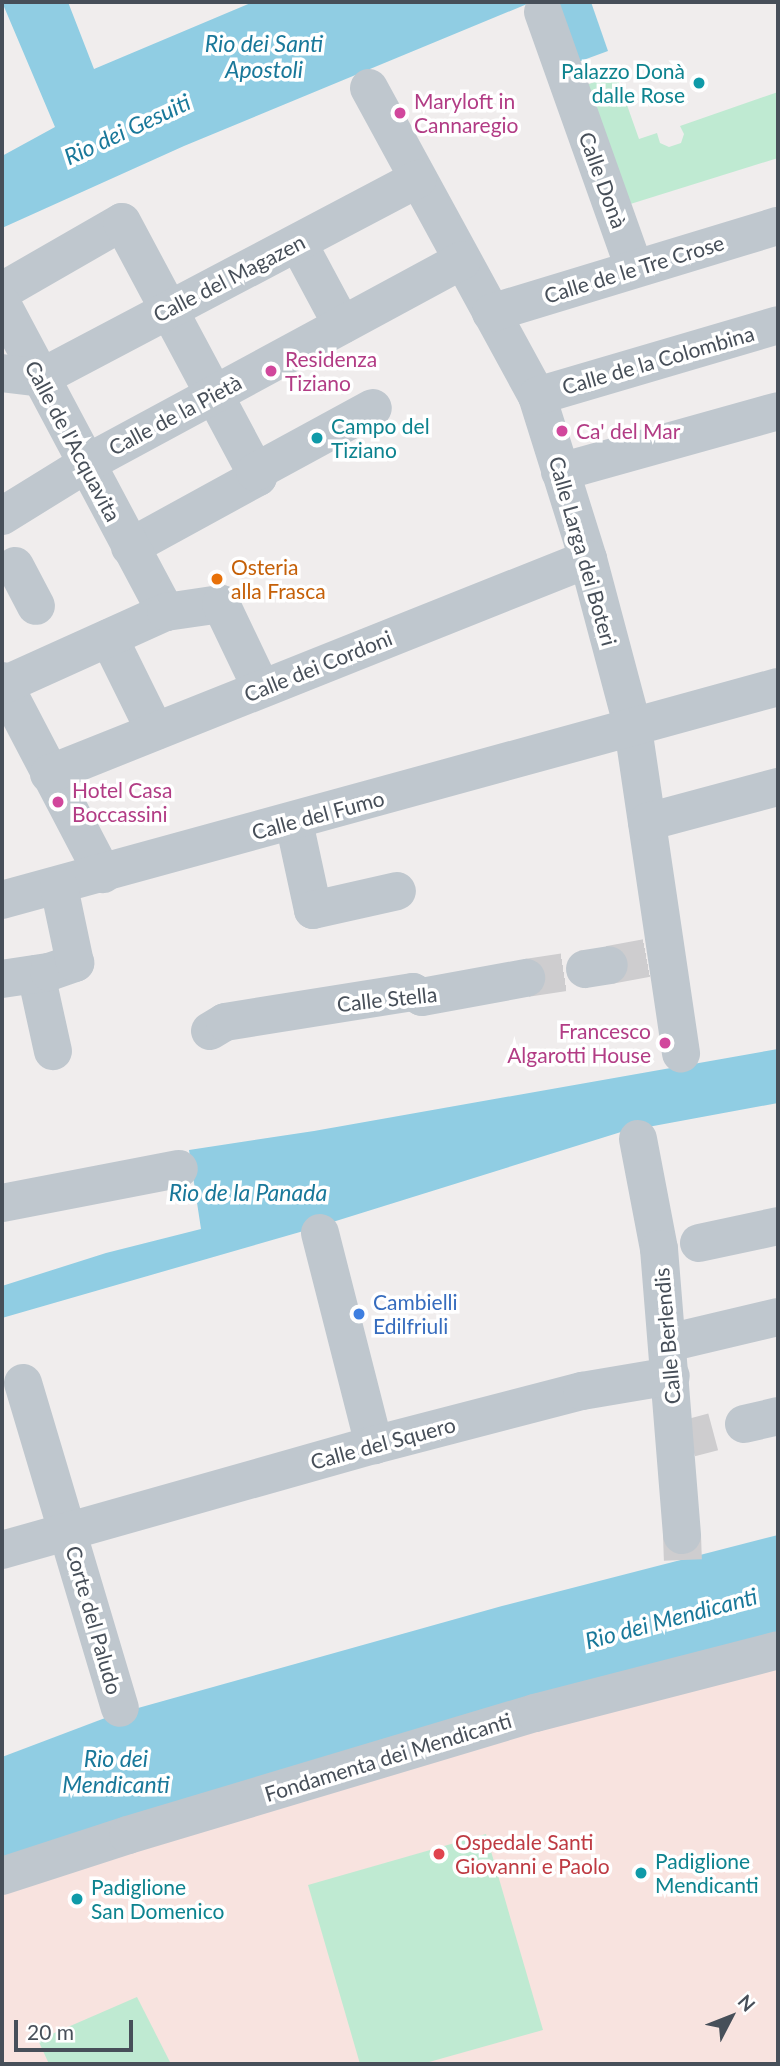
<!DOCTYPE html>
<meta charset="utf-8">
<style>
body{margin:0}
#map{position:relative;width:780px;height:2066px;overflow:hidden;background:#f0eded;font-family:Lato,sans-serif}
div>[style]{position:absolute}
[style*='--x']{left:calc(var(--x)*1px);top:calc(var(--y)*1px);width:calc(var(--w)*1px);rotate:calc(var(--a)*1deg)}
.medical>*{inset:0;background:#f8e3df}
.green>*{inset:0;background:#bfead2}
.water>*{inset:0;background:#90cde3}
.minor-tunnel>*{height:38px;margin-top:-19px;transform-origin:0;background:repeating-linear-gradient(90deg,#cecdcf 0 38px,transparent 0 57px)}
.minor>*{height:38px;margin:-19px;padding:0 19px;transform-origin:19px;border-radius:19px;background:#bfc7ce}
.dots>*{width:19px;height:19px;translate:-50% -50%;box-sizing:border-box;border:4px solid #fff;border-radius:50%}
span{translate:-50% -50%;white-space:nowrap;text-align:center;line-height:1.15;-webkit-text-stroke:7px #fff;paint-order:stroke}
.culture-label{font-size:21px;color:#0d838f}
.right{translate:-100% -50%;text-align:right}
.left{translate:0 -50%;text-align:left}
.hotel-label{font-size:21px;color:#b23c85}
.street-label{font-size:21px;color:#474f59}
.food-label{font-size:21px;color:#c56008}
.shop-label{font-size:21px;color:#366cbe}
.health-label{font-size:21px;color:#be3a42}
.water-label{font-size:23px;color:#19789a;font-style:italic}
.frame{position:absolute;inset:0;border:4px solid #474f59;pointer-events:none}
.north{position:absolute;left:696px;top:1982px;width:70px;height:70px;-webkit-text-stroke:5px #fff;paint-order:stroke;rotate:48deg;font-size:19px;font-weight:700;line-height:28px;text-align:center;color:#474f59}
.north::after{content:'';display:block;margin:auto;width:24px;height:32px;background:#474f59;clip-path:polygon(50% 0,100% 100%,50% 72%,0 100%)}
.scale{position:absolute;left:14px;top:2020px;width:119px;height:32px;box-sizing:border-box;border:4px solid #474f59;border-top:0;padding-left:9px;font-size:21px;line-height:24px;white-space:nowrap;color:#474f59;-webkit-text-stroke:5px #fff;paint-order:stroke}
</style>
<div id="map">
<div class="medical">
<i style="clip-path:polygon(778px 1661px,778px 2064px,2px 2064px,2px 1887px)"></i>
</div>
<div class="green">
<i style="clip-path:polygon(616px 74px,639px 139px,657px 133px,660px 143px,669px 147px,681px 143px,684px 134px,680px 126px,778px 92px,778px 158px,624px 206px,581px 87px)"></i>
<i style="clip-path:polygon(486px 1834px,543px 2030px,422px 2064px,360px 2064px,308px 1885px)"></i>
<i style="clip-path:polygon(137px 1997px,171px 2064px,49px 2064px,38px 2040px)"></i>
</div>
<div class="water">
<i style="clip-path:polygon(2px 2px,68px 2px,94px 69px,253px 2px,532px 2px,184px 146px,2px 228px,2px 156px,55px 127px)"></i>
<i style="clip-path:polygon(559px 2px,591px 2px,608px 51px,578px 62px)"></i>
<i style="clip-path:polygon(778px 1049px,778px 1103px,621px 1132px,307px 1230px,2px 1318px,2px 1286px,106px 1253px,201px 1229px,189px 1150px,314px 1131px)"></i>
<i style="clip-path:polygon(778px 1535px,778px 1640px,2px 1867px,2px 1757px,113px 1715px,502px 1606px)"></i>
</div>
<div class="minor-tunnel">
<i style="--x:609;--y:965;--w:44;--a:-10.5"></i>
<i style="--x:526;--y:978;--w:60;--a:-8.7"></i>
<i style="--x:690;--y:1438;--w:24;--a:-15"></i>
<i style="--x:682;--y:1535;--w:25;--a:88"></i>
</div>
<div class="minor">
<i style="--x:543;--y:12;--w:272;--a:70.4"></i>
<i style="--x:369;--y:88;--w:351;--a:61.4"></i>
<i style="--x:537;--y:396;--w:171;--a:72.6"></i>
<i style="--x:588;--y:559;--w:175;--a:75.1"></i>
<i style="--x:633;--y:728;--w:329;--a:81.6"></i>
<i style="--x:298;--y:243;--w:93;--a:61.8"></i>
<i style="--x:2;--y:291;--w:138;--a:-29.9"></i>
<i style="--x:122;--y:222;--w:289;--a:61.9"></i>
<i style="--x:258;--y:477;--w:146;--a:151.3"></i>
<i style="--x:2;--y:304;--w:349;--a:62"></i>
<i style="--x:491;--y:313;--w:300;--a:-16.9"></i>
<i style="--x:2;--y:373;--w:38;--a:7"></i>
<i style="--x:40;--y:378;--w:427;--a:-27.8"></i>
<i style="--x:537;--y:396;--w:251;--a:-16.4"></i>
<i style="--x:255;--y:472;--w:134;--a:-28.5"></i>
<i style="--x:560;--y:472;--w:226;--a:-15.6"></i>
<i style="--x:2;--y:516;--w:105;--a:-31.7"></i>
<i style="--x:91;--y:461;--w:422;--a:-28.4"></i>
<i style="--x:15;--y:566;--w:45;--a:62.3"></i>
<i style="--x:109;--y:638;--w:104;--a:63.7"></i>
<i style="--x:2;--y:681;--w:218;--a:62.4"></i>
<i style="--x:4;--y:685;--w:178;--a:-24.3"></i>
<i style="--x:166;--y:612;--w:56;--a:-8.3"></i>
<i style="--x:221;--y:604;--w:93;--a:64.5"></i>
<i style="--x:49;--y:774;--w:580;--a:-21.75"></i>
<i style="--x:294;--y:822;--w:90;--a:77.8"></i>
<i style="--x:313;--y:910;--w:86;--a:-12.7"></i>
<i style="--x:647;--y:822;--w:136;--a:-15"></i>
<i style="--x:2;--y:900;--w:805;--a:-15.35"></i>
<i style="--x:585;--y:969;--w:24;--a:-9"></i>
<i style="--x:36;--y:974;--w:79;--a:77.6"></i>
<i style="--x:2;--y:979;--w:48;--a:-8.5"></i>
<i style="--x:49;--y:972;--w:28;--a:-19"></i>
<i style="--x:75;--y:963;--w:78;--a:-101.9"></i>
<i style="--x:210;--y:1031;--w:17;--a:-31"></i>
<i style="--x:225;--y:1022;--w:190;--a:-9.1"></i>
<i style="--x:413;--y:992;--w:10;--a:29"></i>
<i style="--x:422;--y:997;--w:106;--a:-10.4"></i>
<i style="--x:638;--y:1139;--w:112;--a:79.2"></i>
<i style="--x:659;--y:1249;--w:287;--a:85.4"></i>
<i style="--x:2;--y:1203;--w:180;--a:-10.9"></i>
<i style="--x:320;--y:1233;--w:219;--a:75.7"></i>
<i style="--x:699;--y:1243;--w:81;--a:-12.1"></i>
<i style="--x:668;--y:1343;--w:113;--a:-13.3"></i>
<i style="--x:23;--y:1383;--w:339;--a:73.4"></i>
<i style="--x:744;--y:1424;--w:35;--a:-13"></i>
<i style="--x:2;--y:1550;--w:387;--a:-15.8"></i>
<i style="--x:374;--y:1445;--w:215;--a:-14.6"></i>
<i style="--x:582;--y:1391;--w:90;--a:-9.6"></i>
<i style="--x:2;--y:1876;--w:133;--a:-18"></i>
<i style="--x:128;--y:1835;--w:425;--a:-16.7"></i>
<i style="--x:535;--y:1713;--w:251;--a:-14.5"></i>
</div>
<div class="dots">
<i style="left:699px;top:83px;background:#0f9aa8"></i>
<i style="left:400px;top:113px;background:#d1479c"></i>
<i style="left:271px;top:371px;background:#d1479c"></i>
<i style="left:562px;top:431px;background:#d1479c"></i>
<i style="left:317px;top:438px;background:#0f9aa8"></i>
<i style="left:217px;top:579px;background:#e8710a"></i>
<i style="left:58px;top:802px;background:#d1479c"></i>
<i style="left:665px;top:1043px;background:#d1479c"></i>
<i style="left:359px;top:1314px;background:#3f7fe0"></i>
<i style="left:439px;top:1854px;background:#e0444e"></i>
<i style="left:641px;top:1873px;background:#0f9aa8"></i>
<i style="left:77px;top:1899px;background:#0f9aa8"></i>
</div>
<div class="culture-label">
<span class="right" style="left:685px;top:83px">Palazzo Donà<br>dalle Rose</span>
<span class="left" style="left:331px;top:438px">Campo del<br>Tiziano</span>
<span class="left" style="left:655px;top:1873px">Padiglione<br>Mendicanti</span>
<span class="left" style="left:91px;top:1899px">Padiglione<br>San Domenico</span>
</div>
<div class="hotel-label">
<span class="left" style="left:414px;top:113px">Maryloft in<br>Cannaregio</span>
<span class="left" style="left:285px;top:371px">Residenza<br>Tiziano</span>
<span class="left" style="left:576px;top:431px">Ca' del Mar</span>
<span class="left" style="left:72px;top:802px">Hotel Casa<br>Boccassini</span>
<span class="right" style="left:651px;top:1043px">Francesco<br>Algarotti House</span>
</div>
<div class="street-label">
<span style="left:603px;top:180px;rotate:70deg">Calle Donà</span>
<span style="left:634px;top:269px;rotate:-17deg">Calle de le Tre Crose</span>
<span style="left:229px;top:278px;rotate:-27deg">Calle del Magazen</span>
<span style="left:658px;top:360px;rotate:-16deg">Calle de la Colombina</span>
<span style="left:175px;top:415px;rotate:-28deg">Calle de la Pietà</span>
<span style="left:73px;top:441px;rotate:62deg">Calle de l'Acquavita</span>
<span style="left:583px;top:551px;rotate:74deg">Calle Larga dei Boteri</span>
<span style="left:318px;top:666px;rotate:-22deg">Calle dei Cordoni</span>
<span style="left:318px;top:815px;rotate:-15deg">Calle del Fumo</span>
<span style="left:387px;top:999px;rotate:-6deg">Calle Stella</span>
<span style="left:667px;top:1336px;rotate:-95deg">Calle Berlendis</span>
<span style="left:383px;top:1443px;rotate:-15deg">Calle del Squero</span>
<span style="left:94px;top:1620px;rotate:74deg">Corte del Paludo</span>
<span style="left:388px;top:1757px;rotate:-17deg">Fondamenta dei Mendicanti</span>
</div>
<div class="food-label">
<span class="left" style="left:231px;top:579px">Osteria<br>alla Frasca</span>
</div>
<div class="shop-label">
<span class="left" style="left:373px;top:1314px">Cambielli<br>Edilfriuli</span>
</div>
<div class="health-label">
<span class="left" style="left:455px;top:1854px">Ospedale Santi<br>Giovanni e Paolo</span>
</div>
<div class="water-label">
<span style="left:264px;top:56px">Rio dei Santi<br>Apostoli</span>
<span style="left:127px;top:129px;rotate:-25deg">Rio dei Gesuiti</span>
<span style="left:248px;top:1192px">Rio de la Panada</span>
<span style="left:671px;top:1618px;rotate:-15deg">Rio dei Mendicanti</span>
<span style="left:116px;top:1771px">Rio dei<br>Mendicanti</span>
</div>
<div class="frame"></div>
<div class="north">N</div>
<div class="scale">20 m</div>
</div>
